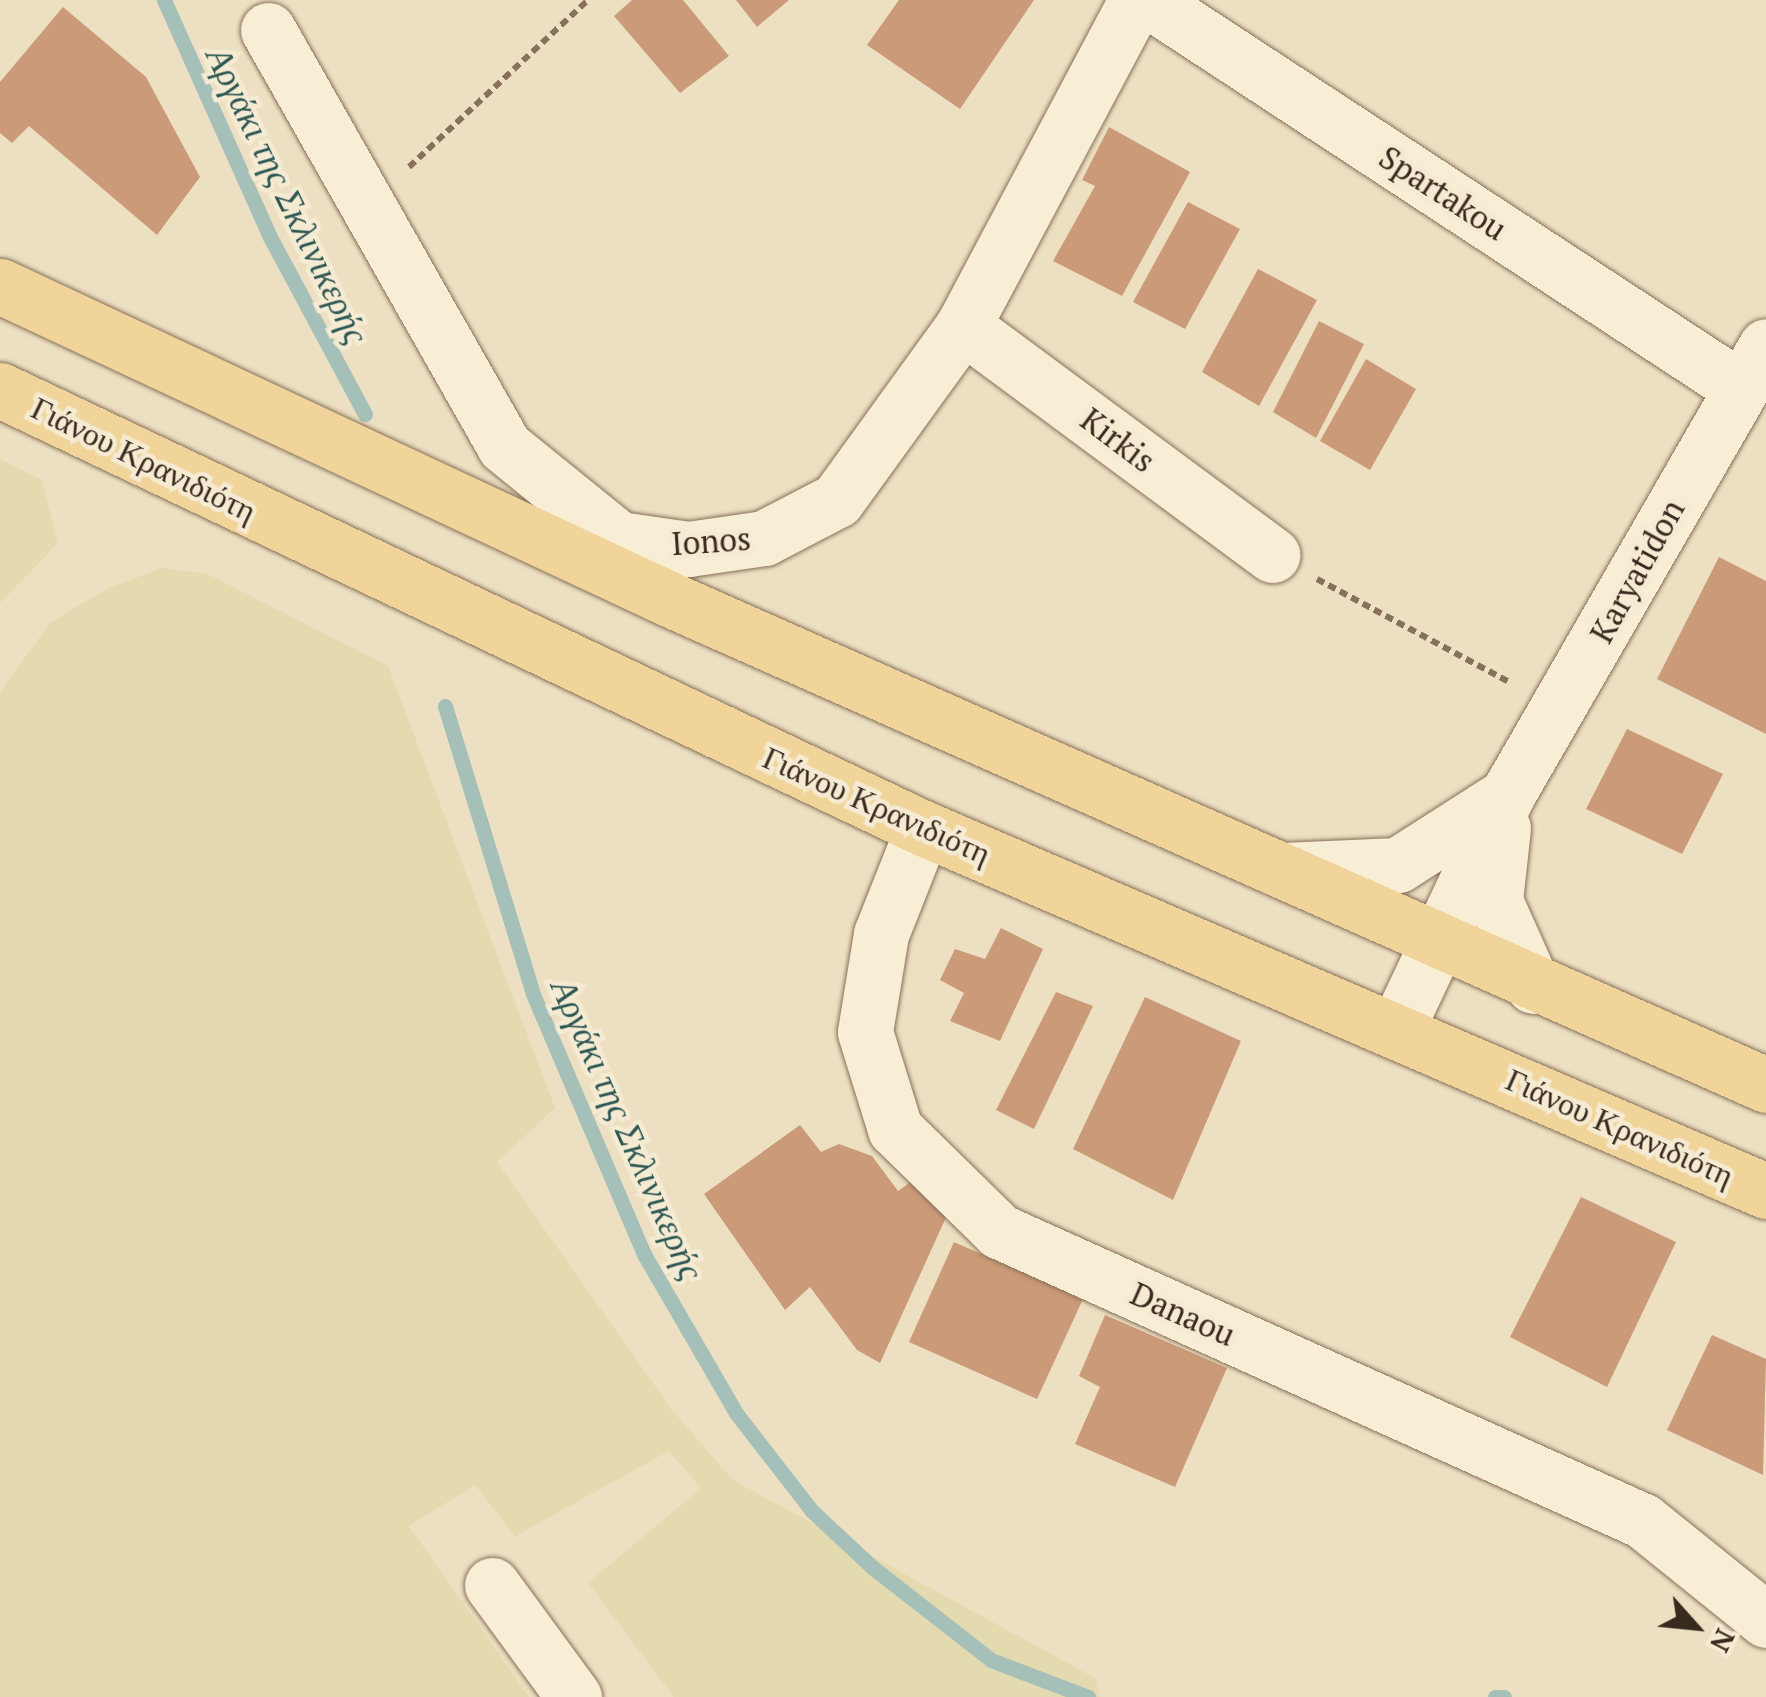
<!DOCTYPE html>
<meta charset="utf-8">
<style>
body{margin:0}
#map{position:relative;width:1766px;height:1697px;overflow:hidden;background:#ede0c2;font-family:"PT Serif",serif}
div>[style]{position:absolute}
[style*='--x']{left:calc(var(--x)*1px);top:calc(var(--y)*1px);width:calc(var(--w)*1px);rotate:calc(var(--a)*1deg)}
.farmland>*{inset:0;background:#e3dab0}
.stream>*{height:15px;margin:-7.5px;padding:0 7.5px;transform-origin:7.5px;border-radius:7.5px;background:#a5c0b8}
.building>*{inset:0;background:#cb9a78}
.path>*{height:6px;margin-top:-3px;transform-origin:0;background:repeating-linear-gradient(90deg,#87715a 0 8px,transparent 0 13px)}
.roads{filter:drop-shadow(0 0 2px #87715a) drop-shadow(0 0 2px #87715a)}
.street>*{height:55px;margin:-27.5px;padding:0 27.5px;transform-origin:27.5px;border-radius:27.5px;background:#f8edd5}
.primary>*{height:55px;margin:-27.5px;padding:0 27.5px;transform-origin:27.5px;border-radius:27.5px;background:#f0d49a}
span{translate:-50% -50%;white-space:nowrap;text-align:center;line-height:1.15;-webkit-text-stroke:9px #f5ead2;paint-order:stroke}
.street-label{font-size:32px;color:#372a1e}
.water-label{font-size:35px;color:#2d5753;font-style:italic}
.north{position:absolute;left:1646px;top:1577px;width:100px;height:100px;-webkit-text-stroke:8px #f5ead2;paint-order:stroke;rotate:117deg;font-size:28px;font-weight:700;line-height:40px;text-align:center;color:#372a1e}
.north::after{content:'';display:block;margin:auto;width:35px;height:45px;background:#372a1e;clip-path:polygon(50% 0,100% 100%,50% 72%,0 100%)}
</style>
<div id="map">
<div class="farmland">
<i style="clip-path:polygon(0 459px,42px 480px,58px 543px,0 603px)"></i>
<i style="clip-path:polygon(162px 568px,208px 574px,388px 666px,555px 1108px,497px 1162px,672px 1410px,733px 1480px,1095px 1678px,1100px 1697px,674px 1697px,588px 1583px,701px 1488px,669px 1451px,515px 1536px,475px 1485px,409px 1526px,529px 1697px,0 1697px,0 692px,50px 623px,106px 589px)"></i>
</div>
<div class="stream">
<i style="--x:164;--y:0;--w:260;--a:65.9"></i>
<i style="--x:270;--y:237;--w:201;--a:61.8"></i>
<i style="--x:445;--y:706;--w:301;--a:73"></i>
<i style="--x:533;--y:994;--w:285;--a:66.9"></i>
<i style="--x:645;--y:1256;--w:181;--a:59.9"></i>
<i style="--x:736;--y:1413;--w:124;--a:52.2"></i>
<i style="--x:812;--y:1511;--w:82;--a:43"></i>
<i style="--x:872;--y:1567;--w:151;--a:38"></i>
<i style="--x:991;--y:1660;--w:104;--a:20.9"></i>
<i style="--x:1495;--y:1697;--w:9;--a:0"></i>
</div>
<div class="building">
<i style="clip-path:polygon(632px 0,683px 0,729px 56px,680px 93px,614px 16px)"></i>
<i style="clip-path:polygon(736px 0,789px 0,757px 27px)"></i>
<i style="clip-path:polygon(899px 0,1034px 0,960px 109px,867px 45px)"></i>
<i style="clip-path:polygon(63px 7px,146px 77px,200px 177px,157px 235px,29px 126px,12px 143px,0 133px,0 82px)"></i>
<i style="clip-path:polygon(1109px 127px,1190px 172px,1122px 296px,1053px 261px,1095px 186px,1082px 180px)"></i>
<i style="clip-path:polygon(1188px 202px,1240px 229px,1185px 329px,1133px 302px)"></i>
<i style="clip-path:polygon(1258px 269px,1317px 300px,1259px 406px,1202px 372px)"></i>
<i style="clip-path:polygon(1319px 321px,1364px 344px,1316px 438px,1273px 412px)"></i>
<i style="clip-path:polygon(1366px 359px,1416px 389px,1370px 470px,1320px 441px)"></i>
<i style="clip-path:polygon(1719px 557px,1766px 581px,1766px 734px,1657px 679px)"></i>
<i style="clip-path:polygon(1627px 729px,1723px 774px,1682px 854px,1586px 809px)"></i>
<i style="clip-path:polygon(1001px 928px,1043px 949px,1000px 1041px,950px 1021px,964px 993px,940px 980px,955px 949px,985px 959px)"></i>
<i style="clip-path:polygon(1056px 992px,1093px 1006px,1034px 1129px,996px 1110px)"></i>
<i style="clip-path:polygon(1145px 997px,1241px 1041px,1173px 1200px,1073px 1149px)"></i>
<i style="clip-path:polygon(800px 1125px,821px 1152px,839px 1144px,872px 1156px,898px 1191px,912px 1181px,953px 1202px,880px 1363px,857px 1350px,810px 1287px,785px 1310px,704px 1194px)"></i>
<i style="clip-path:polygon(1581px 1197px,1676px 1242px,1607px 1387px,1510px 1337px)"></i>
<i style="clip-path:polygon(954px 1242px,1083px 1299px,1037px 1399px,909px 1342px)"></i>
<i style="clip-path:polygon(1105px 1315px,1227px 1368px,1175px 1487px,1075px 1444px,1100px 1387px,1079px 1376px)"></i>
<i style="clip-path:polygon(1712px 1335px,1766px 1359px,1763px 1475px,1667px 1430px)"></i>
</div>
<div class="path">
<i style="--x:409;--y:167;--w:245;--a:-43"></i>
<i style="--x:1317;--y:579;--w:218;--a:28.2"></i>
</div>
<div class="roads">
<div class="street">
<i style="--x:1148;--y:0;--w:706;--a:33.22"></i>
<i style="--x:268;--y:30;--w:478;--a:60.4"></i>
<i style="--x:504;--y:446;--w:148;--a:39"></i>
<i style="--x:619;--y:539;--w:70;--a:8.2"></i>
<i style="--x:688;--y:549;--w:77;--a:-8.2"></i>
<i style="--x:764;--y:538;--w:82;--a:-27.5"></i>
<i style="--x:837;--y:500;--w:215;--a:-54.1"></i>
<i style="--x:963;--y:326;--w:369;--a:-62"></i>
<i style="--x:963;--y:326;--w:385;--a:36.5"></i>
<i style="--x:923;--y:828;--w:114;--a:111.6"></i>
<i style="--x:881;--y:934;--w:99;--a:99.3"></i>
<i style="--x:865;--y:1032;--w:102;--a:72.8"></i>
<i style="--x:895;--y:1129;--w:146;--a:44.4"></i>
<i style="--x:999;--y:1231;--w:706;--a:24.24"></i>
<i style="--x:1643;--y:1521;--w:158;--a:38.8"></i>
<i style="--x:1503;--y:828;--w:73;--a:96.3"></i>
<i style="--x:1495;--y:901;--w:93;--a:65.9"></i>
<i style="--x:1283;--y:870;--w:115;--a:-2.5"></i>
<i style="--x:1398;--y:865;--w:130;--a:-32.7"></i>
<i style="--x:1397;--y:1028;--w:258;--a:-64.7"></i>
<i style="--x:1507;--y:795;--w:518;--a:-60.02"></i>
<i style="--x:492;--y:1585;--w:139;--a:53.8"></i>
</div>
<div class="primary">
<i style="--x:0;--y:286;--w:739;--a:25.07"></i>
<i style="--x:669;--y:599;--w:1200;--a:23.89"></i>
<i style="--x:0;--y:390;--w:1022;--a:25.39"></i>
<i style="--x:923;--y:828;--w:918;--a:23.3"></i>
</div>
</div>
<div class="street-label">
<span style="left:1443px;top:193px;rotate:33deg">Spartakou</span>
<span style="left:1118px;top:440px;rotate:37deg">Kirkis</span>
<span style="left:144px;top:459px;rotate:26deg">Γιάνου Κρανιδιότη</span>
<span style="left:711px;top:541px;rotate:-4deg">Ionos</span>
<span style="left:1637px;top:571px;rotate:-61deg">Karyatidon</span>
<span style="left:877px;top:805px;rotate:24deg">Γιάνου Κρανιδιότη</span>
<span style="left:1620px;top:1127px;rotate:24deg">Γιάνου Κρανιδιότη</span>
<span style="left:1183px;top:1314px;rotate:24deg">Danaou</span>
</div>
<div class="water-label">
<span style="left:288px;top:195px;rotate:64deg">Αργάκι της Σκλινικερής</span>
<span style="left:628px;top:1129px;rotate:66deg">Αργάκι της Σκλινικερής</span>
</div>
<div class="north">N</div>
</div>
